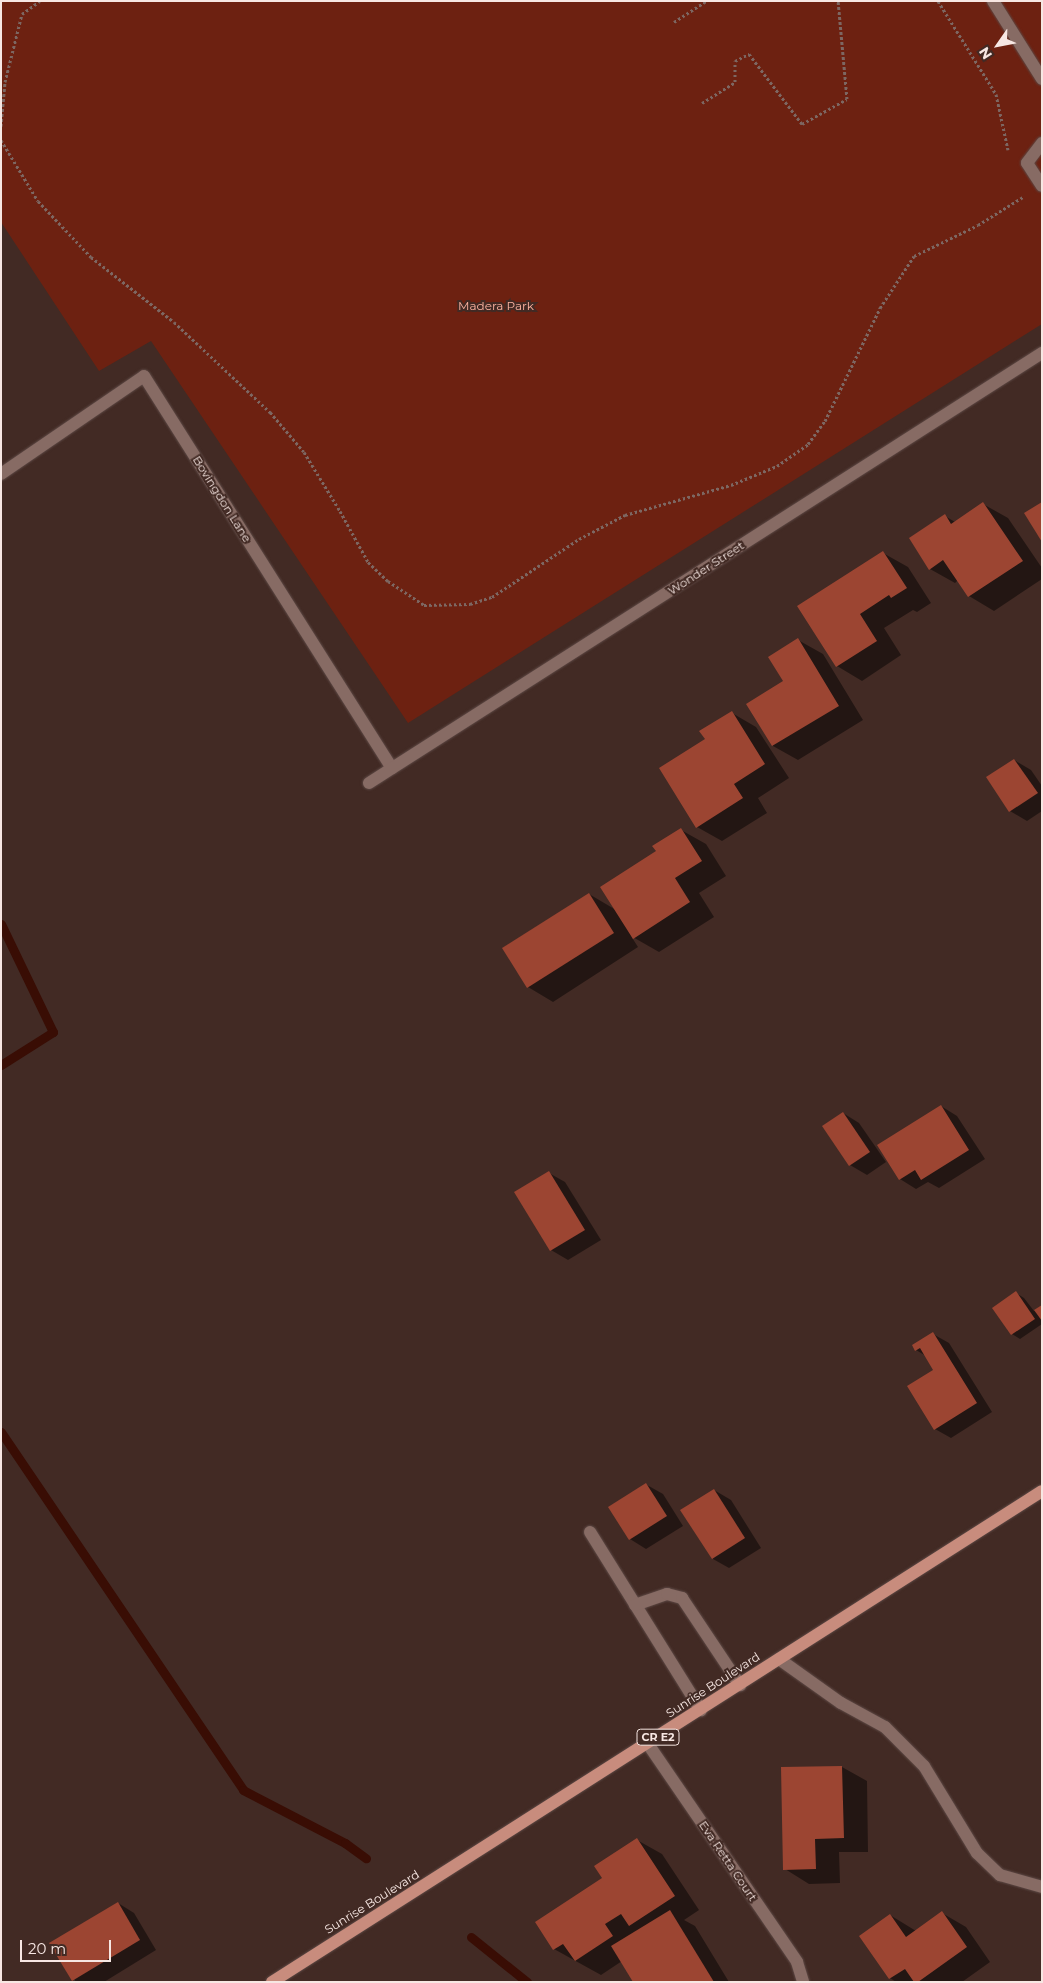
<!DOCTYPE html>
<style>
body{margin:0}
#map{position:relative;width:1043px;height:1983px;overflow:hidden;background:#422a24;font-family:Montserrat,sans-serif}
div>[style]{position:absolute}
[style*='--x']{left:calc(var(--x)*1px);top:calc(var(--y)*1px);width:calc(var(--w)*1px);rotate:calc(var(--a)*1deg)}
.green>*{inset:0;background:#6d2111}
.shadow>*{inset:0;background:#0007}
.stream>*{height:9px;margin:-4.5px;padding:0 4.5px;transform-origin:4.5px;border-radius:4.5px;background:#390d04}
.building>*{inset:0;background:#9c4532}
.path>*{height:3px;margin-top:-1.5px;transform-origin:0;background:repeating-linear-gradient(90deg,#7d6762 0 2.5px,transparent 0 5px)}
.roads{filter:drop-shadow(0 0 1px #5d4945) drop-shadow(0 0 1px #5d4945)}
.lane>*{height:12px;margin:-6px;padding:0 6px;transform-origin:6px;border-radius:6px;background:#876b64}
.street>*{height:12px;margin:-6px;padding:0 6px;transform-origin:6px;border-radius:6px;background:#876b64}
.primary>*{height:12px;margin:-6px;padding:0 6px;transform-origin:6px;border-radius:6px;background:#c88c7d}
span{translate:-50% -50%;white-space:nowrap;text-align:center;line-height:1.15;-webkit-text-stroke:4px #422a24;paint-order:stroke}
.shield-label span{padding:1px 4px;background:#422a24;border:1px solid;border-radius:4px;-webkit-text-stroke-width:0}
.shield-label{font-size:11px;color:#f7e7e3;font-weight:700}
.park-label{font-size:12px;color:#fcb2a0}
.street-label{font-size:12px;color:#f7e7e3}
.frame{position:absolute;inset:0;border:2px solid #f7e7e3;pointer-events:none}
.north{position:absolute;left:973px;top:20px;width:50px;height:50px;-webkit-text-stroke:4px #422a24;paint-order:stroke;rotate:237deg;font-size:14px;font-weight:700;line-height:20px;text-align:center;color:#f7e7e3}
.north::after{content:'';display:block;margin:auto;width:18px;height:22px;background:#f7e7e3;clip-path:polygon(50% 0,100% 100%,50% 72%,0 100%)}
.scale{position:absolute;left:20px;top:1940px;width:91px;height:22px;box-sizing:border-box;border:2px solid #f7e7e3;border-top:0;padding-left:6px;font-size:15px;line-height:18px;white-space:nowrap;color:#f7e7e3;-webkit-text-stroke:4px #422a24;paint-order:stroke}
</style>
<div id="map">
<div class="green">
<i style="clip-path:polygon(1px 1px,1042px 1px,1042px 324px,408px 723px,151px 341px,99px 371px,1px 222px)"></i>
</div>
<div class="shadow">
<i style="clip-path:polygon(983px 504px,1008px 518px,1042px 568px,1042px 579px,994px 611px,969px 596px,958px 580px,955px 583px,930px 569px,945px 516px,955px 522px)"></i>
<i style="clip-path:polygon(883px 553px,908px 567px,931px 603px,917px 612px,913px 610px,884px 628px,901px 655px,862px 681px,837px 666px,799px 607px)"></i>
<i style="clip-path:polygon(798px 640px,823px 654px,863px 720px,798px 760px,773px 746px,748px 704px,785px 682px)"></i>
<i style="clip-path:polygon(732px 713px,756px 727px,789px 778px,758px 798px,767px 813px,722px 841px,697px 827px)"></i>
<i style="clip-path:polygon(1014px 760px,1031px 770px,1042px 786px,1042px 811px,1027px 821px,1010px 811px)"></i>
<i style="clip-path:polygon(681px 830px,706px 844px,726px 876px,699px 893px,714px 917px,659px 952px,631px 936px,638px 947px,553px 1002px,528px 987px,503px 948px,589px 894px,616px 910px,657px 852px)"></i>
<i style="clip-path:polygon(941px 1106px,957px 1116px,985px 1159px,939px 1188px,928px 1182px,916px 1189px,900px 1179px)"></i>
<i style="clip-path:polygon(843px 1113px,859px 1123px,886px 1162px,867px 1175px,850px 1165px,824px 1126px)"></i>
<i style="clip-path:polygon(549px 1173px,565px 1182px,601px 1240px,568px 1260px,551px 1250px)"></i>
<i style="clip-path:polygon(1016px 1293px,1024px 1298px,1034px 1311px,1042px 1306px,1042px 1324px,1020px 1339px,1012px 1334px)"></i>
<i style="clip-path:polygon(933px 1334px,949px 1343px,992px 1412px,951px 1438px,935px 1429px,935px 1370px,926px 1356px,916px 1350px)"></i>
<i style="clip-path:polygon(647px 1485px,663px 1494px,683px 1526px,646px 1549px,630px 1539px)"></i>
<i style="clip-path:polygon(714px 1490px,731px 1500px,761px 1548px,729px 1568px,713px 1559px)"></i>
<i style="clip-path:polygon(842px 1767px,867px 1781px,868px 1852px,839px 1852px,840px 1883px,809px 1884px,785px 1869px)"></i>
<i style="clip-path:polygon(637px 1840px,662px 1854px,699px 1910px,684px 1920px,695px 1926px,729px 1982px,634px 1982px,622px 1961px,601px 1975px,554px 1949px,603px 1879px)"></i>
<i style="clip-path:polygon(118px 1903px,134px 1913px,156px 1950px,104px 1982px,76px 1982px,51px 1944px)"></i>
<i style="clip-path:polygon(942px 1913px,966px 1927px,990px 1962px,962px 1982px,896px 1982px,890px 1978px,860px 1936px,890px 1915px,916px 1931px)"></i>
</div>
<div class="stream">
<i style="--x:1;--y:924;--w:120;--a:64.3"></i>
<i style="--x:53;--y:1032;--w:62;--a:147.6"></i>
<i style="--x:1;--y:1432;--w:432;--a:55.9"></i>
<i style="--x:243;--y:1790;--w:115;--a:27.5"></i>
<i style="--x:345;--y:1843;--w:26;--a:36"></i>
<i style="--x:471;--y:1937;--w:72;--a:38.8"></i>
</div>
<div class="building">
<i style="clip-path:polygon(983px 502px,1023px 561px,968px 597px,943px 560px,929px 570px,909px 538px,945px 514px,951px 524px)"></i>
<i style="clip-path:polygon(1042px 502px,1042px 542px,1024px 513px)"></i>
<i style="clip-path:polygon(883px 551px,907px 588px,891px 598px,889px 595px,860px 614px,877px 641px,836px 667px,797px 606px)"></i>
<i style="clip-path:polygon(798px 638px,839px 706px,772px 746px,746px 704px,783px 681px,768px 657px)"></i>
<i style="clip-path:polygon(732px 711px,765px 764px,734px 784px,743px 798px,696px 828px,659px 768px,705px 739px,699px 731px)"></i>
<i style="clip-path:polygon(1014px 759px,1038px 793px,1009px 812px,986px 777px)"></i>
<i style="clip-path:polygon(681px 828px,702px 861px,675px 878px,690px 902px,633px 939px,600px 887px,656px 851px,652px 846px)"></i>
<i style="clip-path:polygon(589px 893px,614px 933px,527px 988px,502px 948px)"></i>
<i style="clip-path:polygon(941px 1105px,969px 1150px,921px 1180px,915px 1170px,899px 1180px,877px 1145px)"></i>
<i style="clip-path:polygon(843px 1112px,870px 1152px,849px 1166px,822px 1126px)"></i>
<i style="clip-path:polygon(549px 1171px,585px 1230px,550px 1251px,514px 1192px)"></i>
<i style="clip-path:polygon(1016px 1291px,1035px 1319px,1011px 1335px,992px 1308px)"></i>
<i style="clip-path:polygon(1042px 1305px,1042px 1321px,1034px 1310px)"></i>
<i style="clip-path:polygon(933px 1332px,977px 1403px,934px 1430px,907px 1386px,933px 1370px,920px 1348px,915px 1351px,912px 1345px)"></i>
<i style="clip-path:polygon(646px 1483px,667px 1516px,629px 1540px,608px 1507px)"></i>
<i style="clip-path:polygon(714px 1489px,745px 1538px,712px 1559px,680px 1510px)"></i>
<i style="clip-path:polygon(842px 1766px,844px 1838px,815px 1839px,816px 1869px,783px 1870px,781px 1767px)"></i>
<i style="clip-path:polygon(637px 1838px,675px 1896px,629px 1926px,621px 1914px,605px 1924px,613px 1936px,575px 1961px,563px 1944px,553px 1950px,535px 1922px,602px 1878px,594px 1866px)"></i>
<i style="clip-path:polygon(118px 1902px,140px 1940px,72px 1981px,49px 1943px)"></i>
<i style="clip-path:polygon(670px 1910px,714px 1982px,633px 1982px,611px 1946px)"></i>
<i style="clip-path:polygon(942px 1911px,967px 1947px,918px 1982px,914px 1982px,905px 1969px,889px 1979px,859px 1936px,890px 1914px,906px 1937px)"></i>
</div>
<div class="path">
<i style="--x:938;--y:1;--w:110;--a:58.1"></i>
<i style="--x:996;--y:94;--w:57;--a:77.9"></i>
<i style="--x:674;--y:22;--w:38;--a:-33"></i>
<i style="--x:702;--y:103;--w:39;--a:-32"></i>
<i style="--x:735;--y:82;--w:21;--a:-90"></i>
<i style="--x:735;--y:61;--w:16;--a:-27"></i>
<i style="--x:749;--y:54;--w:88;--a:52.9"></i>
<i style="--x:802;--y:124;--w:51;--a:-29.1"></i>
<i style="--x:847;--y:99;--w:98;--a:-95.2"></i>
<i style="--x:1;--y:126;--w:44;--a:-84.8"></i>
<i style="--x:5;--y:82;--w:70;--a:-76"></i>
<i style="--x:22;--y:14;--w:22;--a:-36"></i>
<i style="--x:1;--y:140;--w:71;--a:58.8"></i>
<i style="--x:38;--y:201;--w:77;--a:46.6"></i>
<i style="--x:91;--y:257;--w:105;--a:38.1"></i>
<i style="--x:174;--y:322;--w:132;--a:43.2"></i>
<i style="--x:270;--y:412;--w:52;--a:49.6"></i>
<i style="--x:304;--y:452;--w:69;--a:58.6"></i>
<i style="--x:340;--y:511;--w:58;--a:61.2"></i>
<i style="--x:368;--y:562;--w:28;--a:44"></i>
<i style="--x:388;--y:581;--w:43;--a:33.7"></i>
<i style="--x:424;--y:605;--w:46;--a:-1.2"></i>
<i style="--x:470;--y:604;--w:23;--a:-18"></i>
<i style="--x:492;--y:597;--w:105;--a:-33.7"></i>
<i style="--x:579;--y:539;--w:52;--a:-27.6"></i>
<i style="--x:625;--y:515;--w:110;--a:-15.8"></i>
<i style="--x:731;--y:485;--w:50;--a:-22.4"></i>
<i style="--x:777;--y:466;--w:38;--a:-35"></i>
<i style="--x:808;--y:444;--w:29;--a:-54"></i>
<i style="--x:825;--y:421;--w:126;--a:-64"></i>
<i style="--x:880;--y:308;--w:62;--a:-56.8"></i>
<i style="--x:914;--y:256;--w:71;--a:-25.8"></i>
<i style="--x:978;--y:225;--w:53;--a:-31.9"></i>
</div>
<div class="roads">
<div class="lane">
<i style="--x:993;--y:1;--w:92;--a:57.9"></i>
<i style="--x:1042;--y:143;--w:25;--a:127"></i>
<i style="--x:1027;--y:163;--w:27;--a:57"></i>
<i style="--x:590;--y:1532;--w:210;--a:58.1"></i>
<i style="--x:635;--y:1605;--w:34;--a:-19"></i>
<i style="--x:667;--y:1594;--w:16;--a:15"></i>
<i style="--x:682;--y:1598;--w:105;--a:56.3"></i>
<i style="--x:779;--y:1659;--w:76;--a:35.4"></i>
<i style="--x:841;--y:1703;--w:50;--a:28.6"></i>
<i style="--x:885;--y:1727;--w:55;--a:45"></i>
<i style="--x:924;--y:1766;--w:102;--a:58.7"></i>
<i style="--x:977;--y:1853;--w:32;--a:44"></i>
<i style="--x:1000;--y:1875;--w:44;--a:15.9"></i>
</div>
<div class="street">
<i style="--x:1;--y:474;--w:173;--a:-34.4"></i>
<i style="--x:144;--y:376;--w:464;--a:57.7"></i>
<i style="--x:369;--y:783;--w:799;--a:-32.58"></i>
<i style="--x:648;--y:1744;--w:264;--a:55.6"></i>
<i style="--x:797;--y:1962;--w:21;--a:73"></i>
</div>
<div class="primary">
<i style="--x:272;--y:1982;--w:913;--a:-32.52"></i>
</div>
</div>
<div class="shield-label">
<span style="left:658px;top:1737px">CR E2</span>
</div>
<div class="park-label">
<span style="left:496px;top:306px">Madera Park</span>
</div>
<div class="street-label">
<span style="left:222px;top:499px;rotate:58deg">Bovingdon Lane</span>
<span style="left:706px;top:568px;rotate:-33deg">Wonder Street</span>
<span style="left:713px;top:1685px;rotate:-33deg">Sunrise Boulevard</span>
<span style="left:728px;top:1861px;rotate:56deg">Eva Retta Court</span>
<span style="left:372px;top:1902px;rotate:-32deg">Sunrise Boulevard</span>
</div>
<div class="frame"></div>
<div class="north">N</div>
<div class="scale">20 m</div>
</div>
